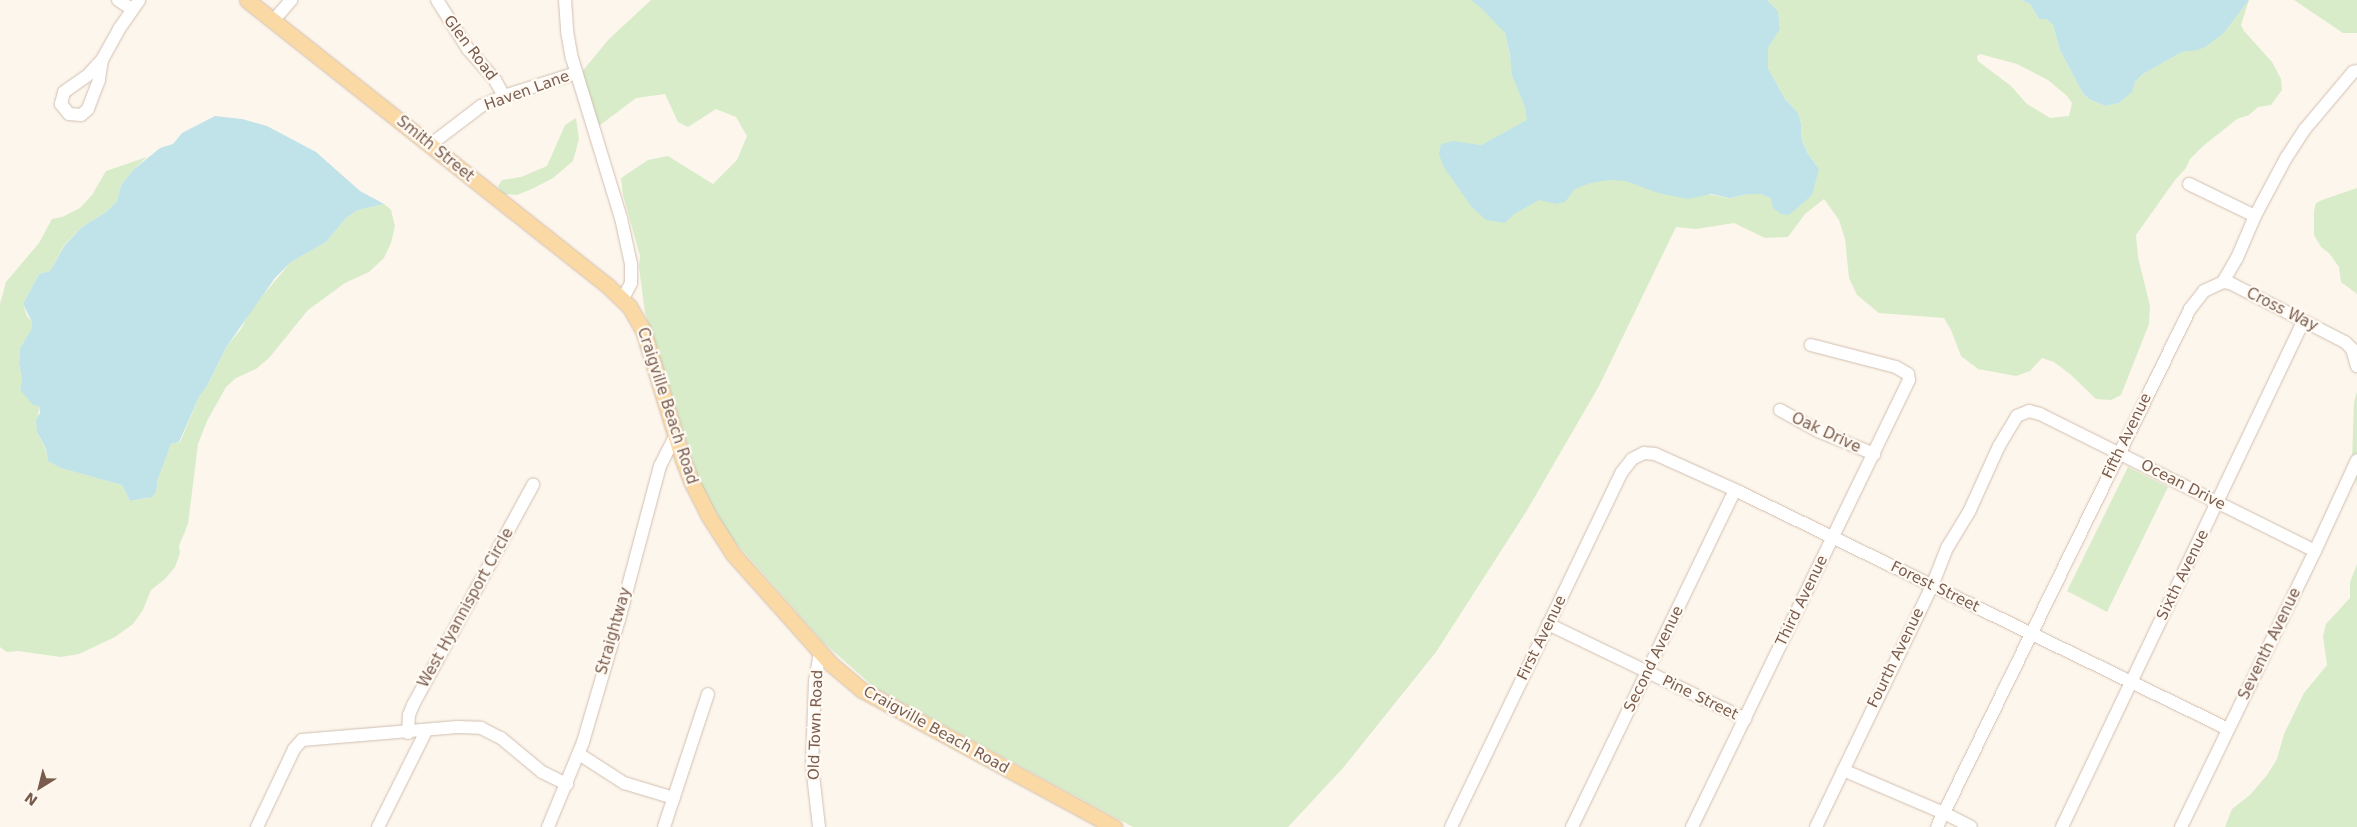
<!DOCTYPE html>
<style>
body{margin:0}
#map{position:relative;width:2357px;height:827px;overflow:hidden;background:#fdf6ec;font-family:"DejaVu Sans",sans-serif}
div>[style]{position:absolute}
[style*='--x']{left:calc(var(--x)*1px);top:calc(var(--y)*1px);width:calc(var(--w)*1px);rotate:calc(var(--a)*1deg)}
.green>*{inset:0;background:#d8ecc9}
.water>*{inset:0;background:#bfe3e8}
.roads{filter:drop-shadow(0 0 1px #d1beb0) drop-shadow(0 0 1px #d1beb0)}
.minor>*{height:12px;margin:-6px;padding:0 6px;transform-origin:6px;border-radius:6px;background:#fff}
.major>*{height:15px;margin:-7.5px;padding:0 7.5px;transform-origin:7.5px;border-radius:7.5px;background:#fbd9a5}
span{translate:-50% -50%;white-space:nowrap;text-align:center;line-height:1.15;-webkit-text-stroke:4.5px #fffaf3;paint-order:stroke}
.street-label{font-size:15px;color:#7a5c4d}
.north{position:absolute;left:15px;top:762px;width:50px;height:50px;-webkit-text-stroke:4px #fffaf3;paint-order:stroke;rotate:216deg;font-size:14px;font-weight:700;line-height:20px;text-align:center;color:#7a5c4d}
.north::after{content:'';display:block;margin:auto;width:18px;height:22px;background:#7a5c4d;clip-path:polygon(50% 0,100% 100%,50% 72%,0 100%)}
</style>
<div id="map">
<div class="green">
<i style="clip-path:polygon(evenodd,651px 0,1479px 0,1505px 33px,1511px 62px,1528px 95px,1527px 121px,1481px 145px,1476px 144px,1573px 183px,1609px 177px,1729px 198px,1749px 194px,1760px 194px,1771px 198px,1819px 169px,1808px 154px,1802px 139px,1801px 123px,1798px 113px,1785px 99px,1768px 68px,1768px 48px,1780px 29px,1778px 11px,1767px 0,2021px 0,2030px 4px,2039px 19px,2047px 19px,2053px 25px,2060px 50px,2082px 92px,2089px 99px,2105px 106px,2119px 103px,2131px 92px,2135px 82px,2143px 74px,2182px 52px,2207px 46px,2224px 33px,2249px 0,2241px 25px,2244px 31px,2272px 62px,2281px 79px,2282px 90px,2271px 105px,2258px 107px,2249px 115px,2237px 119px,2203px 146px,2190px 159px,2186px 168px,2175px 180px,2136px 235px,2138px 257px,2150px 306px,2149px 324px,2121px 395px,2111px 400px,2096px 399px,2070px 374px,2054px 362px,2042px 358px,2030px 371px,2016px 376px,1978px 369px,1961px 356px,1951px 330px,1944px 318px,1879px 313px,1857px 295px,1849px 278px,1845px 239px,1839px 220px,1824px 199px,1805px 214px,1788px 237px,1765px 238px,1734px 223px,1696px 229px,1676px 227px,1599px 386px,1526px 512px,1436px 652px,1343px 768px,1288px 827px,1133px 827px,874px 687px,825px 644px,728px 534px,699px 480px,645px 313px,639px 267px,640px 256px,623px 195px,621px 178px,648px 160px,668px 156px,713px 184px,737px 160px,747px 136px,736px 117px,716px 109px,688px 127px,678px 122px,665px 94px,636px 98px,599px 126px,581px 73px,609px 39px,651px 0,1980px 54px,2017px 64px,2048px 80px,2067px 96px,2072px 103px,2069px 116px,2050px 118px,2027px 104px,2011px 86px,1978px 61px,1977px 56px,1980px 54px)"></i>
<i style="clip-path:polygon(2294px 0,2357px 0,2357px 33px,2343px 33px)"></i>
<i style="clip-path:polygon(576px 118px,579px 139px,573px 161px,553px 178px,534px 188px,517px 195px,503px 194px,498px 186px,502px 180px,521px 177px,547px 166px,565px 125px)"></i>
<i style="clip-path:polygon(147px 157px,133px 170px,121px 185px,117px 201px,106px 212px,82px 227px,65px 244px,50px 271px,39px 274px,23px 304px,27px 316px,32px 322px,31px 330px,20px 348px,19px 364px,22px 379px,20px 390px,39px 405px,37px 432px,46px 450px,48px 461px,62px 468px,122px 485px,130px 501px,148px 498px,156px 492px,158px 479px,171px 444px,180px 442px,199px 397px,207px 386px,227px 346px,241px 329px,252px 308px,291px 262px,326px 242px,346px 218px,358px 210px,384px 204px,391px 210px,395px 226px,391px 243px,384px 258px,369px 272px,345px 283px,308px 310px,269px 358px,256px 369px,236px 378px,226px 387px,207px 421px,198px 444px,188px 524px,179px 546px,180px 553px,175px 567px,165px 579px,151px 590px,143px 610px,133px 624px,115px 637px,79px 654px,61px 657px,18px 651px,7px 652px,0 647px,0 304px,6px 282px,39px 243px,52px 219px,62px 217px,80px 208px,92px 195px,106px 171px)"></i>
<i style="clip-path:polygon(2357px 188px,2357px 294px,2341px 282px,2339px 267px,2329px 253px,2321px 247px,2314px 235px,2314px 211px,2316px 203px,2322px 200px)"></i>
<i style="clip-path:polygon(2357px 391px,2357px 486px,2352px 459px,2354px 403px)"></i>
<i style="clip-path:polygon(2128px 467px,2168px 487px,2107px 612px,2067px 591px)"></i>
<i style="clip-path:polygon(2357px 564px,2357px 827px,2225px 827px,2232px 809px,2250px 795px,2267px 775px,2277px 759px,2284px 734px,2304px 693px,2327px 665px,2323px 636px,2326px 624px,2350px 598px,2350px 582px)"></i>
</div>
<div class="water">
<i style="clip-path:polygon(1471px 0,1767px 0,1778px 11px,1780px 29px,1768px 48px,1768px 68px,1785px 99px,1798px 113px,1801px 123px,1802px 140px,1808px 154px,1819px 169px,1812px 195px,1789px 215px,1781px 214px,1773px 208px,1771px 198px,1760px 194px,1749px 194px,1729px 198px,1711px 194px,1688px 199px,1658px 193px,1626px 181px,1610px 180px,1590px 183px,1575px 189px,1565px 202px,1556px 204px,1539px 200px,1514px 214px,1505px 223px,1486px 220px,1471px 206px,1443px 166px,1439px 154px,1441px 144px,1453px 141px,1481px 145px,1527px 120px,1525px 107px,1512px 75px,1510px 56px,1505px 33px,1481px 8px)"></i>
<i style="clip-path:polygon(2021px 0,2249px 0,2224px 33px,2207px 46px,2198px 50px,2182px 52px,2143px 74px,2135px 82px,2132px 92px,2119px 103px,2105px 106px,2089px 99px,2082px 92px,2060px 50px,2053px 25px,2047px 19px,2039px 19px,2030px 4px)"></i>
<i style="clip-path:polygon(215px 116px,242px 119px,267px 126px,316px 152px,360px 191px,384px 204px,358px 210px,346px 218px,326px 242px,291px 262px,275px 278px,227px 346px,207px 386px,199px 397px,179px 442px,171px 444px,158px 479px,156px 492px,152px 497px,130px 501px,122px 485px,61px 468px,48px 461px,46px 449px,37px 432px,36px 420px,40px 413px,39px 406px,33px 405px,20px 390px,22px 379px,19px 364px,20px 348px,31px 330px,32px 322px,23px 304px,39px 274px,50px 271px,65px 245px,82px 227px,106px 212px,117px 201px,121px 185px,133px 170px,160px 148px,173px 144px,182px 133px)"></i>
</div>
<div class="roads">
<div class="minor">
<i style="--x:118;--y:0;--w:17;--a:33"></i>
<i style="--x:437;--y:0;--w:58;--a:57.7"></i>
<i style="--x:468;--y:49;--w:41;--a:48.9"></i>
<i style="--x:495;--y:80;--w:18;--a:61"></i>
<i style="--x:565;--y:0;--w:31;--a:86"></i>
<i style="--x:567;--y:31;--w:27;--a:80"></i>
<i style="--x:572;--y:58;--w:167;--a:73"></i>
<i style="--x:621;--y:218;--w:47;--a:77.7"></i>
<i style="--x:631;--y:264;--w:19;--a:90"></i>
<i style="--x:631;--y:283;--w:18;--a:117"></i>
<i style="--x:273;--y:21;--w:28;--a:-49"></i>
<i style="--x:102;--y:60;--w:20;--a:99"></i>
<i style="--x:99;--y:80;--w:31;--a:111"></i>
<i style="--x:88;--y:109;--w:9;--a:139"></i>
<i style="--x:81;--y:115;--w:12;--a:-175"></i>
<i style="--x:69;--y:114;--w:13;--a:-129"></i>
<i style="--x:61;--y:104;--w:12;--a:-76"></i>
<i style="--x:64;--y:92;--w:28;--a:-35"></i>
<i style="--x:87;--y:76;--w:22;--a:-47"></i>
<i style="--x:102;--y:60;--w:35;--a:-61"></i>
<i style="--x:119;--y:29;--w:35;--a:-55"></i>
<i style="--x:430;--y:145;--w:64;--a:-37.4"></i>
<i style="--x:481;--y:106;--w:25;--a:-23"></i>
<i style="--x:504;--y:96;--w:76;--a:-17.7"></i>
<i style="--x:2189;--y:184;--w:73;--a:25.9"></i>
<i style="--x:2223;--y:282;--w:7;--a:8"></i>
<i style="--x:2230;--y:283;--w:129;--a:27.2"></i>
<i style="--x:2345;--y:342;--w:10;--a:45"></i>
<i style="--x:2352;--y:349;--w:18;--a:74"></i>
<i style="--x:1780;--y:410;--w:43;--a:28.9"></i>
<i style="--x:1818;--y:431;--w:61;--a:22.3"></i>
<i style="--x:1548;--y:624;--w:219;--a:25.7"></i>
<i style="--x:408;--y:733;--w:18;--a:-87"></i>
<i style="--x:409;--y:715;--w:11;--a:-68"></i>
<i style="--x:413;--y:705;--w:251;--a:-61.4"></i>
<i style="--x:579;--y:754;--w:54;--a:32.8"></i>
<i style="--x:624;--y:783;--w:52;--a:16.7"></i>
<i style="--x:1843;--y:770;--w:110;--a:23.1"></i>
<i style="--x:1944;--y:813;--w:30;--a:27"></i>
<i style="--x:257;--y:827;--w:86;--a:-64.6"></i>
<i style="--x:294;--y:749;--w:12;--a:-48"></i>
<i style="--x:302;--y:740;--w:156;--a:-4.8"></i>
<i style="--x:457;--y:727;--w:24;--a:2"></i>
<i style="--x:481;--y:728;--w:22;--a:27"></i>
<i style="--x:501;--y:738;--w:53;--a:39.7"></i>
<i style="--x:542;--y:772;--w:28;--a:26"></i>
<i style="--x:378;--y:827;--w:107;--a:-63.4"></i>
<i style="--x:548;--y:827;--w:92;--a:-67.6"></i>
<i style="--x:583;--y:742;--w:127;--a:-73.6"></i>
<i style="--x:619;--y:620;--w:159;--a:-75.1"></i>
<i style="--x:660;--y:466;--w:35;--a:-63"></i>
<i style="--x:664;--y:827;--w:140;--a:-71.7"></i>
<i style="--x:819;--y:827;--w:61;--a:-96.5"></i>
<i style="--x:812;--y:766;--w:85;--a:-88"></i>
<i style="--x:815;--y:681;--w:28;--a:-80"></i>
<i style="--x:1451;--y:827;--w:394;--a:-64.3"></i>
<i style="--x:1622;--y:472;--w:16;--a:-52"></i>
<i style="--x:1632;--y:459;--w:13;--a:-27"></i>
<i style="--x:1644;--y:453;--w:11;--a:5"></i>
<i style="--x:1655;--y:454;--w:88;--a:24.2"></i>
<i style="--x:1735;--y:490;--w:548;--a:25.86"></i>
<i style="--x:1572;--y:827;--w:374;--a:-64.2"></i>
<i style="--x:1692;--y:827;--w:497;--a:-64.1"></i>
<i style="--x:1909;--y:380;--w:6;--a:-99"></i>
<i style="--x:1908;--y:374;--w:14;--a:-150"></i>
<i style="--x:1896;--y:367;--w:88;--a:-165.5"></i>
<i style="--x:1816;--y:827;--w:267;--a:-64.3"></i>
<i style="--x:1932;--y:586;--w:41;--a:-68.5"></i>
<i style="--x:1947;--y:548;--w:42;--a:-58.6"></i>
<i style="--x:1969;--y:512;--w:72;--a:-65.6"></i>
<i style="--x:1999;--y:446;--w:35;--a:-59"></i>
<i style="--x:2017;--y:416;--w:13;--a:-23"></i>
<i style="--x:2029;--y:411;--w:11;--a:15"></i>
<i style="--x:2040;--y:414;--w:307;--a:26.5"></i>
<i style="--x:1937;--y:827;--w:576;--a:-63.97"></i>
<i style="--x:2190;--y:309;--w:23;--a:-52"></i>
<i style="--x:2204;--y:291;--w:21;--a:-25"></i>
<i style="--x:2223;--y:282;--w:28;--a:-60"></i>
<i style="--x:2237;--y:258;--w:46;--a:-66.8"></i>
<i style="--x:2255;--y:216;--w:66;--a:-61.9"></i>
<i style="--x:2286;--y:158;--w:35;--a:-57"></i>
<i style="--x:2305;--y:129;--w:75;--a:-49.9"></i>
<i style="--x:2353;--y:72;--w:4;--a:-14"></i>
<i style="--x:2062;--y:827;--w:560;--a:-64.49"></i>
<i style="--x:2181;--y:827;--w:307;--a:-64.1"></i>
<i style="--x:2315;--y:551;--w:100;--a:-65.2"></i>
</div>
<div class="major">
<i style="--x:247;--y:0;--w:462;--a:38.4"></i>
<i style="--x:609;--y:287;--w:28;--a:44"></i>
<i style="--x:629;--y:306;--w:28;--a:60"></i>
<i style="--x:643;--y:330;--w:136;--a:72.9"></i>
<i style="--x:683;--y:460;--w:22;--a:69"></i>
<i style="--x:691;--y:481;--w:38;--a:63"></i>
<i style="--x:708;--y:515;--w:46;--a:57.3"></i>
<i style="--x:733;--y:554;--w:147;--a:48.3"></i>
<i style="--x:831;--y:664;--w:40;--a:40"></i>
<i style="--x:862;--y:690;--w:287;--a:28.5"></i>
</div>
</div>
<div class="street-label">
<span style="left:470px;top:48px;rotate:53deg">Glen Road</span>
<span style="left:527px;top:91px;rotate:-20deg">Haven Lane</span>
<span style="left:435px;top:149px;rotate:39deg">Smith Street</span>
<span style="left:2282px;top:310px;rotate:27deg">Cross Way</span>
<span style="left:667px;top:406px;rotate:72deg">Craigville Beach Road</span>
<span style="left:1826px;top:433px;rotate:25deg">Oak Drive</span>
<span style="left:2127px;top:436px;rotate:-64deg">Fifth Avenue</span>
<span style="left:2183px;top:485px;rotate:27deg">Ocean Drive</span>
<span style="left:2183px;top:575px;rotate:-64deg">Sixth Avenue</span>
<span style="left:1935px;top:587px;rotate:26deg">Forest Street</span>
<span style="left:1802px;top:601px;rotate:-64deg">Third Avenue</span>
<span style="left:466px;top:608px;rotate:-61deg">West Hyannisport Circle</span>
<span style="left:614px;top:631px;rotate:-74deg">Straightway</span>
<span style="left:1542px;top:638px;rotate:-64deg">First Avenue</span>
<span style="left:2270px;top:644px;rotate:-64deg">Seventh Avenue</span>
<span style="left:1896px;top:658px;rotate:-64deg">Fourth Avenue</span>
<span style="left:1654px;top:659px;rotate:-64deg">Second Avenue</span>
<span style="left:1700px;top:698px;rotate:26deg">Pine Street</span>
<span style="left:816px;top:725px;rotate:-88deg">Old Town Road</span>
<span style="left:936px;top:730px;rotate:29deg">Craigville Beach Road</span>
</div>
<div class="north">N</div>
</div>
